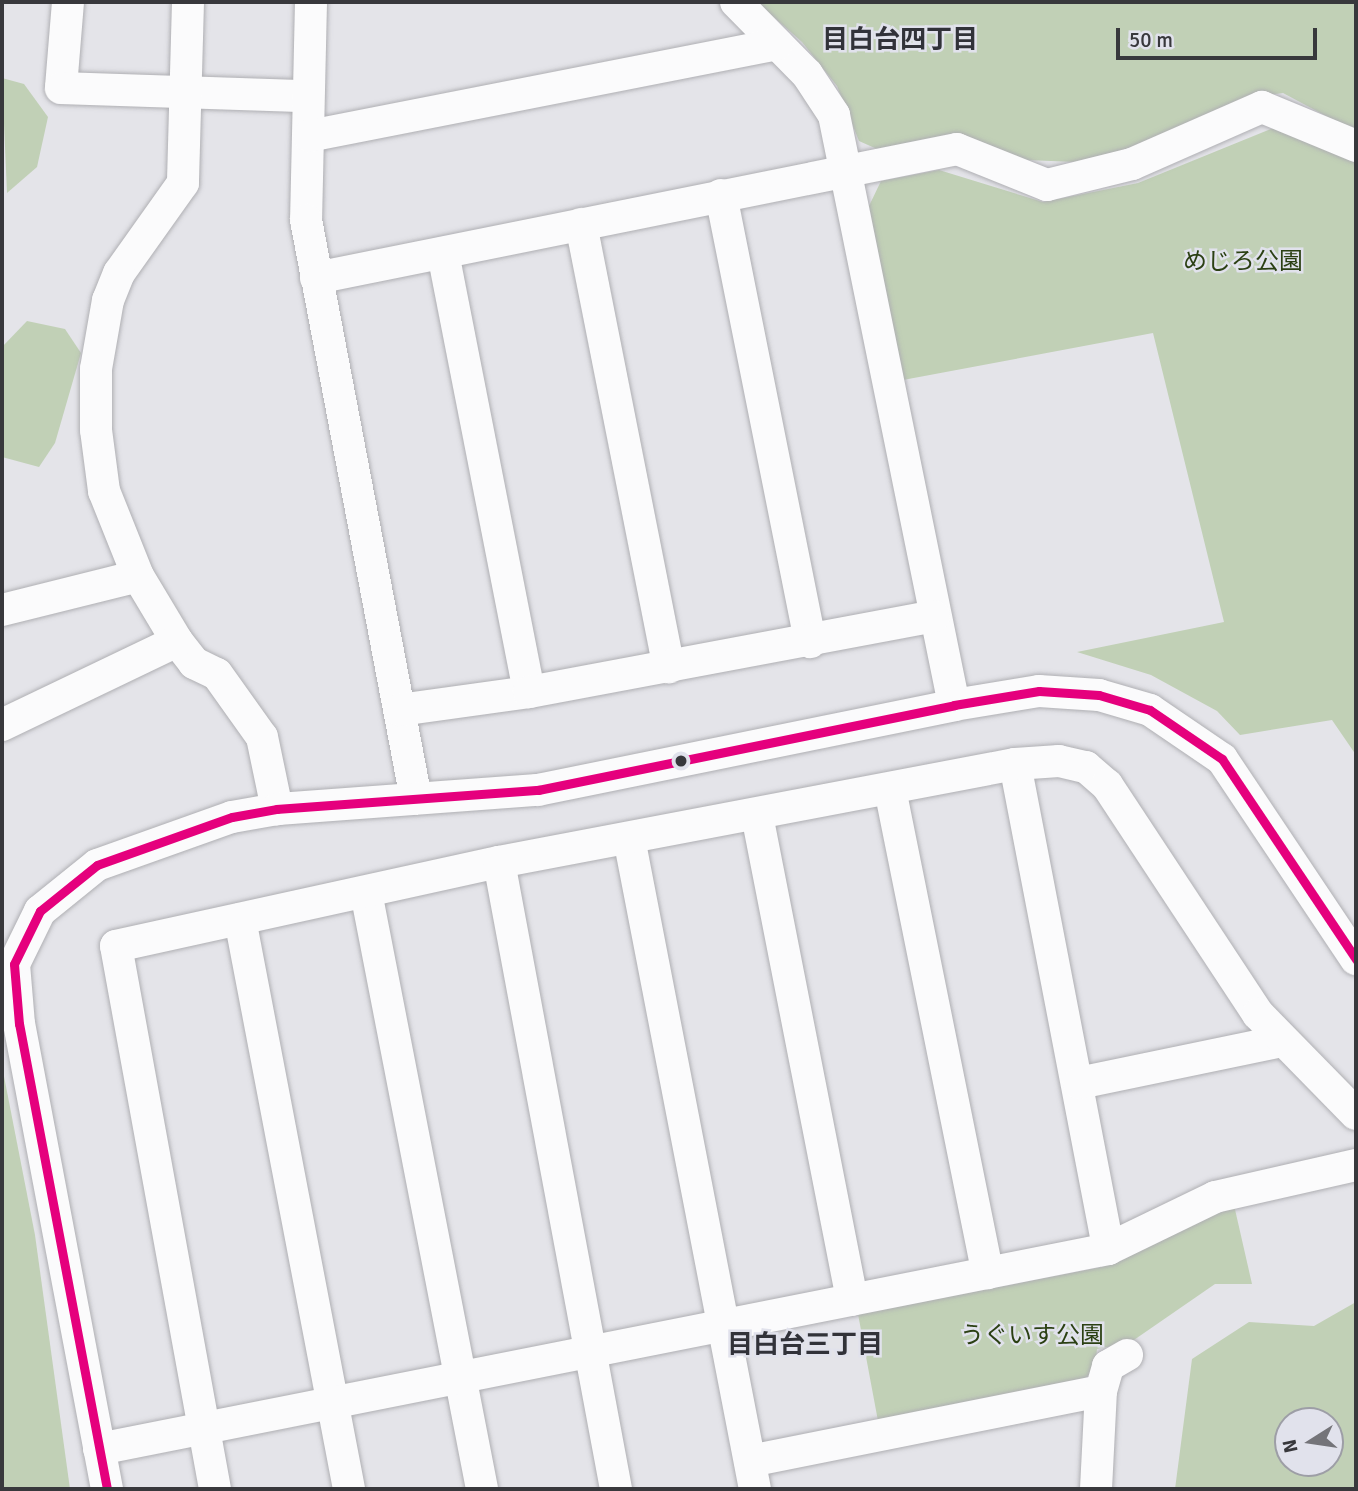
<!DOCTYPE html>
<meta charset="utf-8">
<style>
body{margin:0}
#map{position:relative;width:1358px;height:1491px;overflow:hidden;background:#e4e4e9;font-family:Signika,"Noto Sans JP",sans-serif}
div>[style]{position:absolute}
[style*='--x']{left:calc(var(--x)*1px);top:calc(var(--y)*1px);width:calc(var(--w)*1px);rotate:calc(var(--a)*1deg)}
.green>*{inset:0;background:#c1d0b6}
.roads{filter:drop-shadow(0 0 2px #afafb3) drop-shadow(0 0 2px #afafb3)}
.minor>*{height:32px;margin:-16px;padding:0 16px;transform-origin:16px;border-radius:16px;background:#fbfbfc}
.bus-1>*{height:9px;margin:-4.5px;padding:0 4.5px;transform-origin:4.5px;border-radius:4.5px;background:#e5007d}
.dots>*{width:19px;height:19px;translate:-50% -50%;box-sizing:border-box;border:4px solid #e1e2ec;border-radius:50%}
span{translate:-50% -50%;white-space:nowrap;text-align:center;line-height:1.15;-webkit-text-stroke:5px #e1e2ec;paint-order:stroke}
.park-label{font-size:24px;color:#2b4013}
.neighbourhood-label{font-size:26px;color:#313239;font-weight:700}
.frame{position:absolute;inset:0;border:4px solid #38383c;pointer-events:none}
.north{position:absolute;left:1274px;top:1407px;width:70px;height:70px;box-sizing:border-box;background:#e1e2ec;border:2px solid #9d9ea6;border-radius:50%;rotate:258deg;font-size:19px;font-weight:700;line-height:28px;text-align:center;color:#38383c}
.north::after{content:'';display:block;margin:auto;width:24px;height:32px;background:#747479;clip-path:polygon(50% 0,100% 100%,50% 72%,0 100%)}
.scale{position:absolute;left:1116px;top:28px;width:201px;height:32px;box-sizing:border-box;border:4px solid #38383c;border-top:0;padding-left:9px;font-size:21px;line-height:24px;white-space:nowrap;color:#38383c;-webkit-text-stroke:5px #e1e2ec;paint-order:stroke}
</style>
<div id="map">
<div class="green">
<i style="clip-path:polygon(757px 2px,1356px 2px,1356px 132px,1283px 93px,1254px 97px,1129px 151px,1076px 162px,1026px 160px,958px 135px,877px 149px,859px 141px,837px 86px,802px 42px)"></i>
<i style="clip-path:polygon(2px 78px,24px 84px,48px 117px,37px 167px,7px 193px)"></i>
<i style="clip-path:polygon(1276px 127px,1356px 163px,1356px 755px,1332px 720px,1240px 735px,1217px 711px,1151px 675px,1077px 652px,1224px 622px,1153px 333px,903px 380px,869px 206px,881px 181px,939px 170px,1043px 202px,1138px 183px)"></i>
<i style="clip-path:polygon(27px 321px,65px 329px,81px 353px,55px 443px,39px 467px,2px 457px,2px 347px)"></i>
<i style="clip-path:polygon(2px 1066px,35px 1235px,70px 1489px,2px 1489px)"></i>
<i style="clip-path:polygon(1234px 1205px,1252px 1284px,1215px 1284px,1131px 1342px,1097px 1349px,1095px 1368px,1081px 1383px,878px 1421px,858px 1314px,1102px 1267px)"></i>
<i style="clip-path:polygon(evenodd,1356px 1302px,1356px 1489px,1175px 1489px,1192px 1359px,1249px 1322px,1314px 1326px,1356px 1302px,1288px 1421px,1330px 1421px,1330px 1463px,1288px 1463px,1288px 1421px)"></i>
</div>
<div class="roads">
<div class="minor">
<i style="--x:68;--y:2;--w:86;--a:94.7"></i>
<i style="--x:61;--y:88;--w:245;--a:1.9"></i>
<i style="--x:188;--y:2;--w:181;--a:91.6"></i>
<i style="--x:183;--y:183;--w:110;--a:125.4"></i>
<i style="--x:119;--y:273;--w:29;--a:112"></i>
<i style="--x:108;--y:300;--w:70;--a:99.9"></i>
<i style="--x:96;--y:369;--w:61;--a:90"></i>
<i style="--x:96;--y:430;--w:62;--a:82.5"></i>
<i style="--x:104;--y:491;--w:92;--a:68.2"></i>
<i style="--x:138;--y:576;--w:76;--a:59"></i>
<i style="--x:177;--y:641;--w:28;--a:52"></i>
<i style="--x:194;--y:663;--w:25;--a:26"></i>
<i style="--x:217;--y:674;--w:77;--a:54.5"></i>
<i style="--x:262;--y:737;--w:74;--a:78.2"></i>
<i style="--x:311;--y:2;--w:218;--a:91.3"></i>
<i style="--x:306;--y:220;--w:589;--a:79.24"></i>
<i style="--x:736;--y:2;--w:101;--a:45.4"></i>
<i style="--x:807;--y:74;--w:49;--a:56.6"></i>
<i style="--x:834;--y:115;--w:602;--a:78.5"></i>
<i style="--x:309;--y:136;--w:477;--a:-11.1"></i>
<i style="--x:721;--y:195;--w:456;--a:78.7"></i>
<i style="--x:581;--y:224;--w:452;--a:78.8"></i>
<i style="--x:443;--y:253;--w:447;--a:78.9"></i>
<i style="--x:316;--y:278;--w:654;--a:-11.38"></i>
<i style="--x:957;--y:149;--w:97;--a:21.8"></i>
<i style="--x:1047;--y:185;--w:88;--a:-13.9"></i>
<i style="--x:1132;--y:164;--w:142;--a:-23.7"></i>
<i style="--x:1262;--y:107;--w:102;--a:22.5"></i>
<i style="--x:2;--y:610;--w:140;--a:-14"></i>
<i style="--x:400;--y:710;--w:130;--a:-7.9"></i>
<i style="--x:529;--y:692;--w:412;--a:-10.6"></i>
<i style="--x:2;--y:725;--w:194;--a:-25.6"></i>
<i style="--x:1015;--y:764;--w:494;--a:79.1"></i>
<i style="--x:890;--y:789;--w:494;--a:78.6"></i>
<i style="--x:757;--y:815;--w:494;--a:78.9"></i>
<i style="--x:629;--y:838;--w:663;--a:79.05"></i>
<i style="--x:499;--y:862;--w:638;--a:79.43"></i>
<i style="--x:366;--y:892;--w:608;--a:79"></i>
<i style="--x:240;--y:919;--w:580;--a:79.17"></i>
<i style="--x:1079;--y:1083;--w:207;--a:-11.7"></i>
<i style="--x:99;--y:1449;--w:1029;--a:-11.21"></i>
<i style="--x:1108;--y:1249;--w:119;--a:-25.9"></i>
<i style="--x:1215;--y:1197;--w:145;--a:-12.8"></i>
<i style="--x:750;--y:1461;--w:358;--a:-11.3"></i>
<i style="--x:107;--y:1489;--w:473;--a:-100.7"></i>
<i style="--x:19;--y:1024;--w:60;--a:-94.8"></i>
<i style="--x:14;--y:964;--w:59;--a:-63.9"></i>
<i style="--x:40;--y:911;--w:73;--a:-38.9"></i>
<i style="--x:97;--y:865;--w:143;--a:-19.6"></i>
<i style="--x:232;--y:817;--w:46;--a:-10.1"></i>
<i style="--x:277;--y:809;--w:262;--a:-4.2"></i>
<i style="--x:538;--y:790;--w:425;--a:-11.5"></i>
<i style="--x:954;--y:705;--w:86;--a:-9.4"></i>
<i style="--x:1039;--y:691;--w:60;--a:3.8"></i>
<i style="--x:1099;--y:695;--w:53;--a:16.4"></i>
<i style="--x:1150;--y:710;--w:87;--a:34.2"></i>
<i style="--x:1222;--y:759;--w:241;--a:56.2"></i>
<i style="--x:215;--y:1489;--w:552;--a:-100.33"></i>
<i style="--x:116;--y:946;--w:392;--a:-12.4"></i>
<i style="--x:499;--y:862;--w:525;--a:-10.75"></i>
<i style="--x:1015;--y:764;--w:44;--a:-3.9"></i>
<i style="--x:1059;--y:761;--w:28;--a:13"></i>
<i style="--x:1086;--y:767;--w:28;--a:41"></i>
<i style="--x:1107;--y:785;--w:274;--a:56.6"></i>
<i style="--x:1258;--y:1014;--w:140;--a:45.6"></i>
<i style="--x:1096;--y:1489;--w:98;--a:-87.1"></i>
<i style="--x:1101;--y:1391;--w:26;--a:-74"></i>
<i style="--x:1108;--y:1366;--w:22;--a:-30"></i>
</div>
</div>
<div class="bus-1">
<i style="--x:107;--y:1489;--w:473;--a:-100.7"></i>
<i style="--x:19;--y:1024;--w:60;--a:-94.8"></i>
<i style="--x:14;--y:964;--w:59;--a:-63.9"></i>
<i style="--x:40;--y:911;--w:73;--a:-38.9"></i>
<i style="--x:97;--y:865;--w:143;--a:-19.6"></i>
<i style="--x:232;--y:817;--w:46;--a:-10.1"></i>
<i style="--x:277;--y:809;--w:262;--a:-4.2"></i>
<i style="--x:538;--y:790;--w:425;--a:-11.5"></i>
<i style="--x:954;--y:705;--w:86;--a:-9.4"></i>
<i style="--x:1039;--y:691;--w:60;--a:3.8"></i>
<i style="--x:1099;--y:695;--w:53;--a:16.4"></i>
<i style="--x:1150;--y:710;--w:87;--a:34.2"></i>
<i style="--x:1222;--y:759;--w:241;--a:56.2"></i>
</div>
<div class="dots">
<i style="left:681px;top:761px;background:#38383c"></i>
</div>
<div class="park-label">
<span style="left:1243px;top:262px">めじろ公園</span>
<span style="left:1032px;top:1336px">うぐいす公園</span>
</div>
<div class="neighbourhood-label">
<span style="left:900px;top:41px">目白台四丁目</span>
<span style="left:805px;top:1346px">目白台三丁目</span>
</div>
<div class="frame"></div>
<div class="north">N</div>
<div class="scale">50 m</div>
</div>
